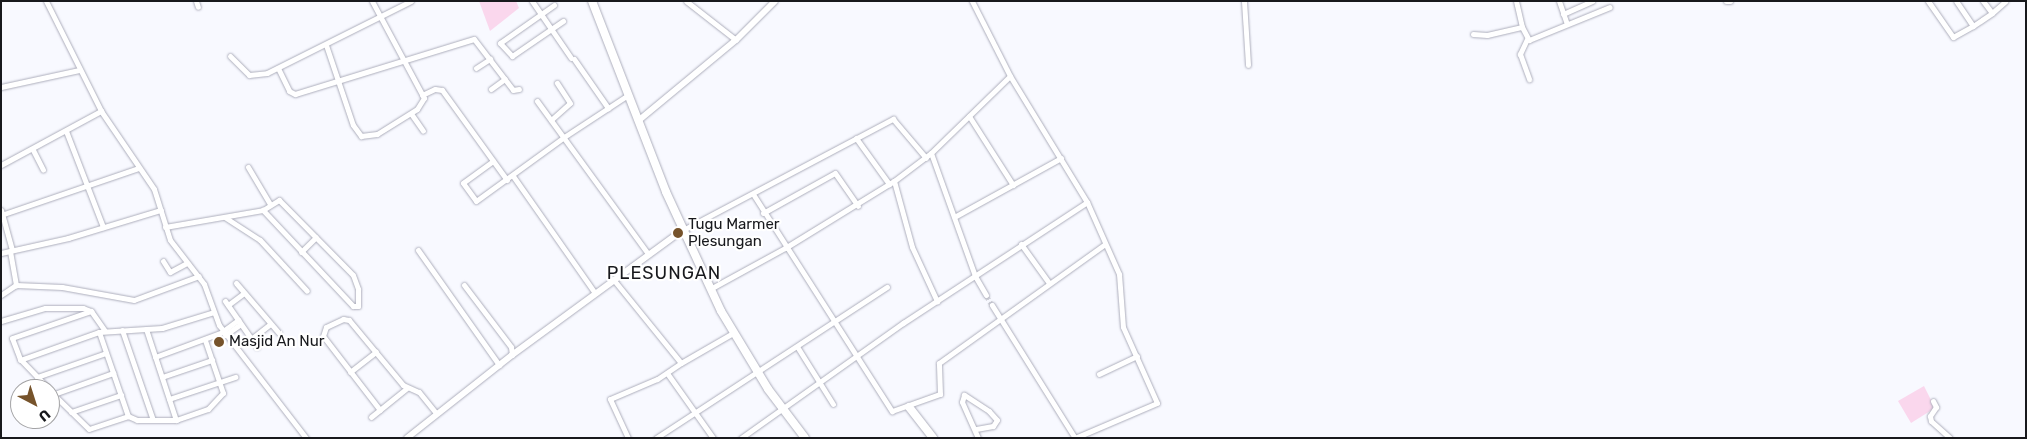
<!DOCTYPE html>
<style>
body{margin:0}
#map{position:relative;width:2027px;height:439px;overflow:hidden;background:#f8f9ff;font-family:Rubik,sans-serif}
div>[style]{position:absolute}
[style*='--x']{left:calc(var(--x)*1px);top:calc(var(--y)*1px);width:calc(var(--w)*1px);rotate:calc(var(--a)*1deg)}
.green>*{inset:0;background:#fad7ed}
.minor-tunnel>*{height:5px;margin-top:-2.5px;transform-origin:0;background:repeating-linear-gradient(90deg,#d6d7dd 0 5px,transparent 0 7.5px)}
.roads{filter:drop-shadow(0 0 1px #adaebc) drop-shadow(0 0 1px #adaebc)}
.minor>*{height:5px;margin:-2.5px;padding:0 2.5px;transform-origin:2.5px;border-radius:2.5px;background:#fff}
.tertiary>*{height:6px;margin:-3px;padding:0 3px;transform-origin:3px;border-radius:3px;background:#fff}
.secondary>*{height:8px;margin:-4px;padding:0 4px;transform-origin:4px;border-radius:4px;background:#fff}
.dots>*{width:14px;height:14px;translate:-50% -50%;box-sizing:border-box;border:2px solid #fff;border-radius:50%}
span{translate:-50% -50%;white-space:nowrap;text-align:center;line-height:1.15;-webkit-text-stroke:4.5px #fff;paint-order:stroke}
.poi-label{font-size:15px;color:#18191d}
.left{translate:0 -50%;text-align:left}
.quarter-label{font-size:18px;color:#18191d;letter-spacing:1px}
.frame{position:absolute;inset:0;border:2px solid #18191d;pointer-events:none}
.north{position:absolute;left:10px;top:379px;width:50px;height:50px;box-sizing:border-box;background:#fff;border:1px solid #a3a3a5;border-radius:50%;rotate:140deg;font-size:14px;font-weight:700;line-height:20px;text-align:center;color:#18191d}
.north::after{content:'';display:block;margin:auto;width:18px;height:22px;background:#76532b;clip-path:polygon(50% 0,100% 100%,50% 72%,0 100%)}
</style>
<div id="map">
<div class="green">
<i style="clip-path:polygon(479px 1px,516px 1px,519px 8px,490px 31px)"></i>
<i style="clip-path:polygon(1924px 386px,1935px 408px,1911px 423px,1898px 401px)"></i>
</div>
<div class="minor-tunnel">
<i style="--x:986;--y:295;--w:12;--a:59"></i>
</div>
<div class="roads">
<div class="minor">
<i style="--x:46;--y:1;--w:123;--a:63.4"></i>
<i style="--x:101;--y:111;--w:94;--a:55.8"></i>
<i style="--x:154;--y:189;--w:53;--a:72.6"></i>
<i style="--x:170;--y:240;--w:56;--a:52.3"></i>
<i style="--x:204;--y:284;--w:44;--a:69.9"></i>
<i style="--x:219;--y:325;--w:143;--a:52.4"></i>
<i style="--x:196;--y:1;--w:6;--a:72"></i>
<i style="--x:532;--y:1;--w:69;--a:55.6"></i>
<i style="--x:686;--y:1;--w:63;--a:38"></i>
<i style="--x:972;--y:1;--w:84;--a:63.1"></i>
<i style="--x:1010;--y:76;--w:148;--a:58.6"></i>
<i style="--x:1087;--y:202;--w:79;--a:66"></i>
<i style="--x:1119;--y:274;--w:53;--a:85.7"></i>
<i style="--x:1123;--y:327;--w:83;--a:65.9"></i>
<i style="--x:1157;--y:403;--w:89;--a:156.9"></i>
<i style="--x:1075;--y:438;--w:157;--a:-122"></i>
<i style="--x:1244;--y:1;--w:64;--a:86.4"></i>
<i style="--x:1516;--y:1;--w:27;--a:77"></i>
<i style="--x:1522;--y:27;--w:15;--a:62"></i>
<i style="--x:1529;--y:40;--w:87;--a:-22.2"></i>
<i style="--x:1559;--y:1;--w:24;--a:71"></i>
<i style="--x:1726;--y:1;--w:4;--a:0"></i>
<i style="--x:1928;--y:1;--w:44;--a:55.2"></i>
<i style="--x:1953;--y:37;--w:23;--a:-29"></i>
<i style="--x:1973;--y:26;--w:30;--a:-124"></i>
<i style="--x:1983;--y:1;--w:15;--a:53"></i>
<i style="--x:1992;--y:13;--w:18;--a:-41"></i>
<i style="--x:554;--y:5;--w:66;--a:144.9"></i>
<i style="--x:500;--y:43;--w:18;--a:47"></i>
<i style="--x:512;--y:56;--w:62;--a:-34.5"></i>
<i style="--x:1563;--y:14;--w:32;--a:-24"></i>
<i style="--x:1973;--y:26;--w:23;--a:-34"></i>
<i style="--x:1473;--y:34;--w:14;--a:4"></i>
<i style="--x:1487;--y:35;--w:36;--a:-13"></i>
<i style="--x:1527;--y:39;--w:17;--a:115"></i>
<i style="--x:1520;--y:54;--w:27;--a:70"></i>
<i style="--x:326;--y:45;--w:84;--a:71.4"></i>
<i style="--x:353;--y:125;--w:14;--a:54"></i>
<i style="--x:361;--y:136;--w:16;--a:-7"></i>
<i style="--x:377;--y:134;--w:47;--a:-32"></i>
<i style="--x:417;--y:109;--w:13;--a:-58"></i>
<i style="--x:424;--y:98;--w:110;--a:-118.2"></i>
<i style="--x:230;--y:56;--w:27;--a:45"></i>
<i style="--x:249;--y:75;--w:18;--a:-6"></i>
<i style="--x:267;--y:73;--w:161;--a:-26.6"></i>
<i style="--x:574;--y:59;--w:60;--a:55.2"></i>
<i style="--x:278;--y:68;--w:25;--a:64"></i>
<i style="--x:289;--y:91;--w:7;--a:27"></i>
<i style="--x:295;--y:94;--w:187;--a:-17.1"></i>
<i style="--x:474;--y:39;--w:64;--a:52.6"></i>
<i style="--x:513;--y:90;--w:6;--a:-9"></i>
<i style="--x:476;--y:68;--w:17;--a:-33"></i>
<i style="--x:1;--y:87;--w:80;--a:-12.3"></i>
<i style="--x:491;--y:89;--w:17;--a:-36"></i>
<i style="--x:422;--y:95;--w:14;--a:-25"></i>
<i style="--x:435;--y:89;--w:7;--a:8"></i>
<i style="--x:442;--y:90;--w:111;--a:54.2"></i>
<i style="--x:537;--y:101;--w:189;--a:54"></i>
<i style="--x:412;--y:115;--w:19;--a:55"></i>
<i style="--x:969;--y:116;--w:82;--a:57.5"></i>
<i style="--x:551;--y:120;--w:25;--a:-42"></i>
<i style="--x:570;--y:103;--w:24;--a:-123"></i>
<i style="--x:66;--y:131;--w:103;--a:68.9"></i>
<i style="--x:856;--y:138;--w:57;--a:54.3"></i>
<i style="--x:33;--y:150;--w:22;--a:63"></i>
<i style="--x:931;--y:153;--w:131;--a:70.3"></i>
<i style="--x:975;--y:276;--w:22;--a:60"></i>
<i style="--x:493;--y:161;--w:37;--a:144"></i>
<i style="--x:463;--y:183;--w:22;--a:54"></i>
<i style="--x:476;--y:201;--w:109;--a:-36"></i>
<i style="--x:564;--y:137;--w:77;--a:-33.3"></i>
<i style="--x:1;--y:165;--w:114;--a:-28.4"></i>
<i style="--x:248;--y:167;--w:43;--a:59.3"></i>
<i style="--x:513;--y:176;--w:143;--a:55"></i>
<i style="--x:894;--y:181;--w:68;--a:74.7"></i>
<i style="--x:912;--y:247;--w:60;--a:65.2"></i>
<i style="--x:753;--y:194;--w:258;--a:57.4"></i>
<i style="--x:892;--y:411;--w:51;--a:-19.5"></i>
<i style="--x:940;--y:394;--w:31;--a:-92"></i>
<i style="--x:939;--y:363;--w:203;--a:-35.6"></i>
<i style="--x:1;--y:210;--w:41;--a:74.6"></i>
<i style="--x:763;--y:213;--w:82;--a:-29.1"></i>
<i style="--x:835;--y:173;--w:40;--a:55.1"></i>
<i style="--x:1;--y:215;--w:145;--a:-18.9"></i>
<i style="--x:956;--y:216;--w:120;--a:-28.9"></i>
<i style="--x:226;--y:218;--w:40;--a:32.9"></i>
<i style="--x:260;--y:240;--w:69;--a:47.3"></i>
<i style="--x:165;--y:227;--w:99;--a:-9.8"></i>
<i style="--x:263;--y:210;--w:19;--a:-32"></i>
<i style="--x:279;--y:200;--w:105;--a:45.4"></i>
<i style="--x:353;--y:275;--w:15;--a:70"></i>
<i style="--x:358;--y:289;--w:17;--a:90"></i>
<i style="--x:358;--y:306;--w:5;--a:180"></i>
<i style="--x:353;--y:306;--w:132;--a:-133.2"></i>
<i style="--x:683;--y:230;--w:238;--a:-27.9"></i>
<i style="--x:893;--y:119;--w:51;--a:49.8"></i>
<i style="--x:1021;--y:244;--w:48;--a:54.3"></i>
<i style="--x:418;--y:250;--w:141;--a:54.8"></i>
<i style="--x:10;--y:251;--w:35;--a:80"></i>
<i style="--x:301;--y:252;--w:21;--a:-45"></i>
<i style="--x:1;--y:253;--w:69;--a:-12.6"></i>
<i style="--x:68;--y:238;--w:97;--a:-16.8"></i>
<i style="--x:163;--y:261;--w:13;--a:58"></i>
<i style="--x:170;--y:272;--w:19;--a:-28"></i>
<i style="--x:613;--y:279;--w:108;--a:51"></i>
<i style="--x:681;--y:363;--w:29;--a:146"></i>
<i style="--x:657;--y:379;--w:51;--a:156.9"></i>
<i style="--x:610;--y:399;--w:43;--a:65.2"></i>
<i style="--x:236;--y:283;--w:66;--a:49.3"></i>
<i style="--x:464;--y:285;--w:78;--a:52.8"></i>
<i style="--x:511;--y:347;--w:8;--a:83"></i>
<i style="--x:710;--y:289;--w:85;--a:-28.7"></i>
<i style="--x:785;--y:248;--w:128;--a:-31.6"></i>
<i style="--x:894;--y:181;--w:46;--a:-37.1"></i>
<i style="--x:931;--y:153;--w:110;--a:-44.3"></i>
<i style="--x:1;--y:295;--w:18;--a:-34"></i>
<i style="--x:16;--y:285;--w:46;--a:2.5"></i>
<i style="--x:62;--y:287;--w:73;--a:10.2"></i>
<i style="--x:134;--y:300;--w:69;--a:-20.3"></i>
<i style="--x:225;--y:301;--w:56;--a:55.2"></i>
<i style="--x:228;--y:305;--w:20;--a:-37"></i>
<i style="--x:1;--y:321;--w:46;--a:-16.5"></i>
<i style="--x:45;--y:308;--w:38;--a:0"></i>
<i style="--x:83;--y:308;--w:9;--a:21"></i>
<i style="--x:91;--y:311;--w:24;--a:55"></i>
<i style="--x:146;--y:329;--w:96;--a:71.8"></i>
<i style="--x:176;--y:420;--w:34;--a:-19"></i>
<i style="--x:208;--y:409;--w:22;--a:-47"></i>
<i style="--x:223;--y:393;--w:56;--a:-108.8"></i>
<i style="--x:122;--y:330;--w:95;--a:71"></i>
<i style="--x:153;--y:420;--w:23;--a:0"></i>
<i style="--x:223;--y:331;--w:19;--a:-36"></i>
<i style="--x:99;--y:332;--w:89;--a:71"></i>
<i style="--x:128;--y:416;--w:10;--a:24"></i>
<i style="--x:137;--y:420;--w:16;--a:0"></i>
<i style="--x:225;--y:335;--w:19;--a:-35"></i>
<i style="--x:251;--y:339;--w:24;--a:-38"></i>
<i style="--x:798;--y:348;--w:66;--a:58"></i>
<i style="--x:155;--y:357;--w:72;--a:-20.2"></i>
<i style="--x:20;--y:360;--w:84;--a:-19.5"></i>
<i style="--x:99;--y:332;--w:63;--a:-3.6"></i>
<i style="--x:162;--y:328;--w:54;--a:-17.1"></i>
<i style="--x:681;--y:363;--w:60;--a:-30"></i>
<i style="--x:350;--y:372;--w:33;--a:-38"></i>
<i style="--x:667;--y:373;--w:80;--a:54.7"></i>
<i style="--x:1099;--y:374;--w:42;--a:-25.3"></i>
<i style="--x:37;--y:377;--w:73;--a:-19.2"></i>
<i style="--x:162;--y:377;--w:53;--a:-18.8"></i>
<i style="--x:49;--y:389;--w:42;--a:-134"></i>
<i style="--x:20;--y:359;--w:22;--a:-111"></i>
<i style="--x:12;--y:338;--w:83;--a:-18.9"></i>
<i style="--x:50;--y:391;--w:54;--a:44.3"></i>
<i style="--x:89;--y:429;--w:41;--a:-18.4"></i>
<i style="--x:54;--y:394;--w:63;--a:-19.6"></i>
<i style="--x:169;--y:399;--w:70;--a:-18.4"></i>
<i style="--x:1933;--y:401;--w:7;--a:63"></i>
<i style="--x:1936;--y:407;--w:11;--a:124"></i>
<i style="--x:1930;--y:416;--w:5;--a:79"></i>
<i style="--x:1931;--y:421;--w:25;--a:42"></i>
<i style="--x:380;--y:410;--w:93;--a:-127.6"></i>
<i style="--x:323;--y:336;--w:9;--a:-72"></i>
<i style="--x:326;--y:327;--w:19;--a:-25"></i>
<i style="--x:343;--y:319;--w:6;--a:9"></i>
<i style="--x:349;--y:320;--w:85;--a:50.3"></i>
<i style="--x:403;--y:385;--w:17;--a:24"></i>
<i style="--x:419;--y:392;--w:27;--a:51"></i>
<i style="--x:71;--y:412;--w:53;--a:-18.8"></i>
<i style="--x:371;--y:417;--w:46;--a:-38.9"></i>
<i style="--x:976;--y:429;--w:17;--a:-10"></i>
<i style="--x:993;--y:426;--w:7;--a:-56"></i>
<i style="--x:997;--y:420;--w:12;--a:-132"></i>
<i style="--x:989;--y:411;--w:30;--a:-147"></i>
<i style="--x:964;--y:395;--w:7;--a:106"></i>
<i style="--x:962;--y:402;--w:39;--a:66"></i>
<i style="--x:656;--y:438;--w:276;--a:-33.2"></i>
<i style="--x:741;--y:438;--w:199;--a:-35.4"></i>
<i style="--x:903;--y:323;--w:220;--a:-33.3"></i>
</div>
<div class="tertiary">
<i style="--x:638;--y:121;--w:127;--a:-39.6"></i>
<i style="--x:736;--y:40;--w:55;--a:-45"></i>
<i style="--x:407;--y:438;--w:134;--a:-38.3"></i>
<i style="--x:512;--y:355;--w:212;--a:-36.2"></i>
</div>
<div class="secondary">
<i style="--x:592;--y:1;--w:205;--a:68.8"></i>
<i style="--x:666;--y:192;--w:131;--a:65.2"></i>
<i style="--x:721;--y:311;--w:91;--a:58.9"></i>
<i style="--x:768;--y:389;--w:61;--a:52.9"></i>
<i style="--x:909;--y:407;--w:39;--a:52"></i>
</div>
</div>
<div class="dots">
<i style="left:678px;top:233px;background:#76532b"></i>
<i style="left:219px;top:342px;background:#76532b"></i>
</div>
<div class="poi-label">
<span class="left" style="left:688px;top:233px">Tugu Marmer<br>Plesungan</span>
<span class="left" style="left:229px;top:342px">Masjid An Nur</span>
</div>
<div class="quarter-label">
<span style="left:664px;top:273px">PLESUNGAN</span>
</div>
<div class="frame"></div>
<div class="north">U</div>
</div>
